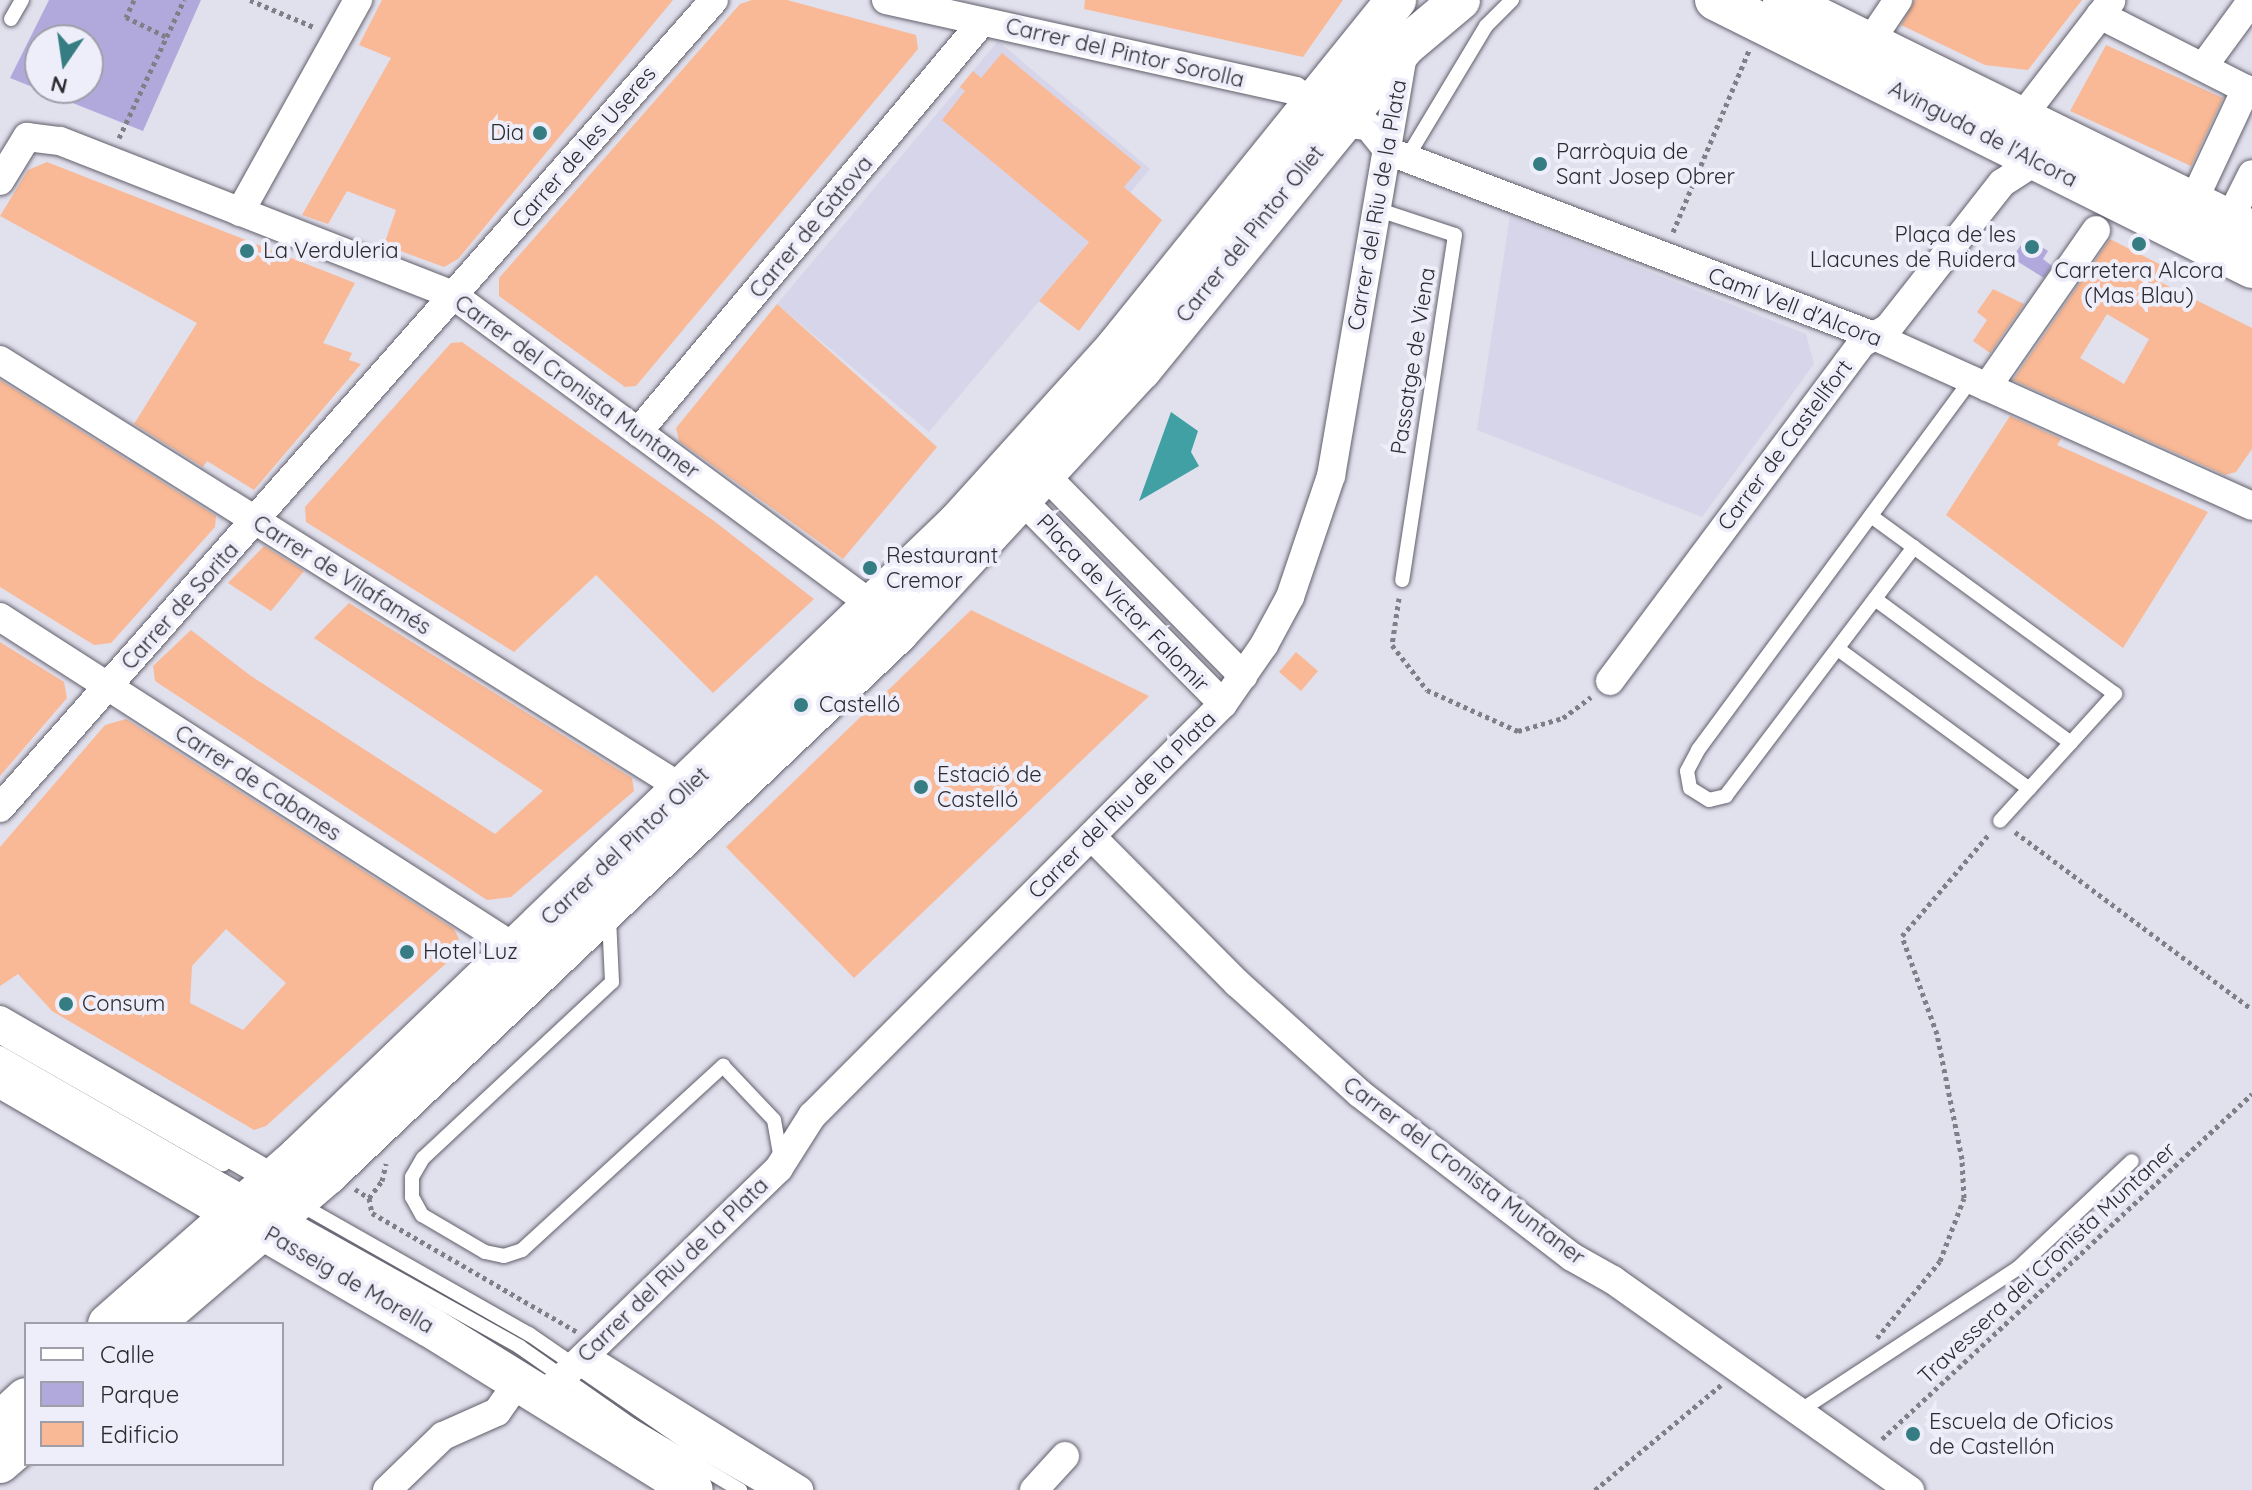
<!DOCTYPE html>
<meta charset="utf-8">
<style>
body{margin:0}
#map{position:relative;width:2252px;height:1490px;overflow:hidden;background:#e1e0ed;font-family:Quicksand,sans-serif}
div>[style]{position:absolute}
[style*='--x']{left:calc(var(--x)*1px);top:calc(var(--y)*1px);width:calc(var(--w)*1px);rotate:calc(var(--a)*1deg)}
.built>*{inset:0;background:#d7d5ea}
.green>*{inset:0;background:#b1a9dc}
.water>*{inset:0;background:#41a0a3}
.building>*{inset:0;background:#f9b996}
.path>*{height:5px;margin-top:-2.5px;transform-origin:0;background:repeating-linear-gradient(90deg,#807f88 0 4px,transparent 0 8px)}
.roads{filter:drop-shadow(0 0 2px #615f6b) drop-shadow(0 0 2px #615f6b)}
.lane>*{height:14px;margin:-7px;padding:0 7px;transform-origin:7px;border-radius:7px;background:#fff}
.street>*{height:28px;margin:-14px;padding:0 14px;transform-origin:14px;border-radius:14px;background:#fff}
.secondary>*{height:40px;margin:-20px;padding:0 20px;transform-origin:20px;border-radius:20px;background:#fff}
.dots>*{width:22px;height:22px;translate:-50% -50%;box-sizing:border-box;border:4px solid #eeedfa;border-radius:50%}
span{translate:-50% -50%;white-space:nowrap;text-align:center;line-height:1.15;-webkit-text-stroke:8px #eeedfa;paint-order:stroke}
.street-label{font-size:22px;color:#2c2b30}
.poi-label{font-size:22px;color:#2c2b30}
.right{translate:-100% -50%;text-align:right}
.left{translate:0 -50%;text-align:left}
.legend{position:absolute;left:24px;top:1322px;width:260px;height:144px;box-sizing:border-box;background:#eeedfa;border:2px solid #a09fa9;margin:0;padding:10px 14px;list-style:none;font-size:24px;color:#2c2b30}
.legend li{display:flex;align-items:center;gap:16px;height:40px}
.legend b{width:40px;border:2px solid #a09fa9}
.north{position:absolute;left:24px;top:24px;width:80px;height:80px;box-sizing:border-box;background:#eeedfa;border:2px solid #a09fa9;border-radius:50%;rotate:193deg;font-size:22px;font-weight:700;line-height:32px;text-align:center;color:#2c2b30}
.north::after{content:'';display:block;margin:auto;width:28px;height:36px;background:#357d82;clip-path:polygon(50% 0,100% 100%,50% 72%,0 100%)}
</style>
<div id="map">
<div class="built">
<i style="clip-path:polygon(998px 41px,1150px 169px,929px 432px,777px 304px)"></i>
<i style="clip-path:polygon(1510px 216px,1806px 334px,1814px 364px,1702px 517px,1477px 430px)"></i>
</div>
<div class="green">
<i style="clip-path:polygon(evenodd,49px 0,201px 0,143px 131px,10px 78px,49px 0,40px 40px,88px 40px,88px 88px,40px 88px,40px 40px)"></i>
<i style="clip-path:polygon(2033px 241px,2048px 251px,2043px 259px,2052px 266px,2044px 278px,2012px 258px,2021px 245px,2028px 249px)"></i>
</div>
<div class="water">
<i style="clip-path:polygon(1171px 412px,1198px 431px,1191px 452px,1199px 466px,1139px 501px)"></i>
</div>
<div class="building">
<i style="clip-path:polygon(382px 0,673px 0,458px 259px,444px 267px,384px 245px,396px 210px,347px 191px,328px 224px,302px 215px,391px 58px,359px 45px)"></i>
<i style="clip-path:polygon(752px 0,787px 0,916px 35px,918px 49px,636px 386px,625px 387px,499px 296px,499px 278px,740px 4px)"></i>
<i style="clip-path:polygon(1085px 0,1343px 0,1303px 57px,1084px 9px)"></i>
<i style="clip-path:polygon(1915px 0,2082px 0,2028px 70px,1985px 65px,1901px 25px)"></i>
<i style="clip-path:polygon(2106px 45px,2223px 98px,2191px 166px,2070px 111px)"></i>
<i style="clip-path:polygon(1002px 53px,1141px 167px,1124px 187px,1162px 220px,1079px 331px,1039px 301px,1089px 242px,942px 120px,965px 91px,960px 87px,973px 71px,981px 78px)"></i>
<i style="clip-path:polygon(47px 162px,355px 283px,323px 343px,352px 353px,349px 360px,361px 364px,254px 490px,207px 461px,203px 467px,134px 424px,197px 323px,0 216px,28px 170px)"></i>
<i style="clip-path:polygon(evenodd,2110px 239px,2167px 268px,2158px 281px,2252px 328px,2252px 449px,2236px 472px,2225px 475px,2013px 380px,2110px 239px,2107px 314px,2149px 339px,2124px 384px,2080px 358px,2107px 314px)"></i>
<i style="clip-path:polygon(1993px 289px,2024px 304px,1990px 353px,1973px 341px,1987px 320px,1977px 312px)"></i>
<i style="clip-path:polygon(777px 304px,937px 447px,843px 559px,679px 441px,676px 428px)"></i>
<i style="clip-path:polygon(462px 342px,714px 521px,814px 599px,713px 693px,596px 575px,514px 652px,306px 522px,305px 507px,451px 343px)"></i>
<i style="clip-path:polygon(0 380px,216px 516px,215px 527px,111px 643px,94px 645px,0 587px)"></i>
<i style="clip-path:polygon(2010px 416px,2061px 439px,2057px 445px,2208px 512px,2123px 648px,1946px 515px)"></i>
<i style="clip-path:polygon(264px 546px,304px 571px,271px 611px,228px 583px)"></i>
<i style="clip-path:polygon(349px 603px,632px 778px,634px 791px,511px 897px,487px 900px,155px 681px,153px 666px,191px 630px,251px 676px,495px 834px,543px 791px,314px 638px)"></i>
<i style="clip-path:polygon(971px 610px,1149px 696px,854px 978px,726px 847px)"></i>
<i style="clip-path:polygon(0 642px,64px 682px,67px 698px,0 776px)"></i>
<i style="clip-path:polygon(1296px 652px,1318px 671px,1301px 691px,1279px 672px)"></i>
<i style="clip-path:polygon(evenodd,126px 719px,454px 929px,459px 939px,452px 958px,266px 1126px,254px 1130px,52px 1011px,18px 974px,0 986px,0 847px,105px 725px,126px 719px,226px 929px,286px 983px,243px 1030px,190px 1003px,192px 966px,226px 929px)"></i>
</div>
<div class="path">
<i style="--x:134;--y:0;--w:19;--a:115"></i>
<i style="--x:126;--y:17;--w:46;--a:26"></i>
<i style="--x:250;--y:0;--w:69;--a:22.9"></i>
<i style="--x:119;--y:138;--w:153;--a:-64.8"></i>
<i style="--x:1673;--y:232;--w:197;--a:-67.3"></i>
<i style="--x:1399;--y:598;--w:48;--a:98.5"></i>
<i style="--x:1392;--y:645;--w:57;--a:52.1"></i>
<i style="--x:1427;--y:690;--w:100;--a:24.3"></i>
<i style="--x:1518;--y:731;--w:47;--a:-16.1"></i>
<i style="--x:1563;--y:718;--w:35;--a:-37"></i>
<i style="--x:2015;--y:832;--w:296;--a:36.8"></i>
<i style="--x:355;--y:1189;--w:17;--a:33"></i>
<i style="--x:369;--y:1198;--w:15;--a:79"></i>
<i style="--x:372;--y:1213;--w:237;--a:30.1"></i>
<i style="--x:369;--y:1198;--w:21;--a:-53"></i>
<i style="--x:382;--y:1181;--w:18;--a:-77"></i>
<i style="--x:1877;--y:1338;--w:99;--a:-50.7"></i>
<i style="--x:1940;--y:1261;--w:67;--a:-69.1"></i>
<i style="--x:1964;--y:1198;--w:39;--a:-93"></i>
<i style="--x:1962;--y:1159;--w:127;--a:-101.3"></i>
<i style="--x:1937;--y:1034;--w:104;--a:-109.7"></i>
<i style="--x:1902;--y:936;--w:135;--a:-49.5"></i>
<i style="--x:1882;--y:1439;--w:506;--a:-43"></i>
<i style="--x:1595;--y:1490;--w:164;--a:-39.8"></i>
</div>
<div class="roads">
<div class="lane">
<i style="--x:11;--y:19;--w:22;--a:-60"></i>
<i style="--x:1408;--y:156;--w:152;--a:-59"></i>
<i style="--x:1486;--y:26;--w:37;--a:-45"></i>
<i style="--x:1373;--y:208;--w:86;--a:18.2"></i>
<i style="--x:1455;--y:235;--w:349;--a:98.7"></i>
<i style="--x:1871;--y:516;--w:302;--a:36.1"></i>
<i style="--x:2115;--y:694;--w:171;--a:132.2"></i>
<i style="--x:1914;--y:547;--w:312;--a:127.1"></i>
<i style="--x:1726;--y:796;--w:17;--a:167"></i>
<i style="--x:1709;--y:800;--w:22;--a:-148"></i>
<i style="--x:1690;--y:788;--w:17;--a:-100"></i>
<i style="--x:1687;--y:771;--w:24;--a:-62"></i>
<i style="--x:1698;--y:750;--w:460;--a:-53.6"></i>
<i style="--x:1875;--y:599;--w:243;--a:36.3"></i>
<i style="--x:1838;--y:649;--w:237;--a:36.2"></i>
<i style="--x:609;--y:918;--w:64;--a:87.3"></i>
<i style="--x:612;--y:982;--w:258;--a:137"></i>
<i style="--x:423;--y:1158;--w:22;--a:120"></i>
<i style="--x:412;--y:1177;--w:20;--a:90"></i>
<i style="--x:412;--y:1197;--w:21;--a:61"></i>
<i style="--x:422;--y:1215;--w:73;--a:30.4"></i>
<i style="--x:485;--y:1252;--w:19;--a:12"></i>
<i style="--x:504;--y:1256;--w:19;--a:-18"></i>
<i style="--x:522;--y:1250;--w:273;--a:-42.5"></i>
<i style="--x:723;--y:1066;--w:74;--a:46.6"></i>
<i style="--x:774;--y:1120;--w:39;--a:80"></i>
<i style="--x:0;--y:1037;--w:257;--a:29.7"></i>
<i style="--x:0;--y:1053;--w:288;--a:29.8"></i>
<i style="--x:298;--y:1203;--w:266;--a:29.6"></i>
<i style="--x:529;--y:1334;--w:196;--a:34.6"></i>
<i style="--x:690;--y:1445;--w:91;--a:29.7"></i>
<i style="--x:286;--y:1216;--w:268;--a:29.2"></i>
<i style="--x:520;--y:1347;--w:138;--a:35"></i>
<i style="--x:633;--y:1426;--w:125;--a:30.9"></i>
<i style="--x:1798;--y:1412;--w:263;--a:-33.2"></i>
<i style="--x:2018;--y:1268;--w:156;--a:-43.2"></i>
</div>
<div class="street">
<i style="--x:886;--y:0;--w:419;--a:12.5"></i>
<i style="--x:1295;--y:91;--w:22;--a:39"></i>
<i style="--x:2100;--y:15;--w:170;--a:26.9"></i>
<i style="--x:1869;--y:43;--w:52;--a:-56"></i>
<i style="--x:2203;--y:67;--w:83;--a:-53.8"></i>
<i style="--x:2021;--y:118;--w:148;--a:-52.4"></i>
<i style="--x:1338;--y:123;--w:30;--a:6"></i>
<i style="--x:1368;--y:126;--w:32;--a:51"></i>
<i style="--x:1388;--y:151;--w:520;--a:20.84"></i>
<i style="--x:1874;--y:336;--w:414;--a:24.2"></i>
<i style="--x:0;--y:181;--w:52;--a:-58.5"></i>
<i style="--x:27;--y:137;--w:33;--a:7"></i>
<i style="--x:60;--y:141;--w:422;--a:21.4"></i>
<i style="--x:453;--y:295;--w:525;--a:36.48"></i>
<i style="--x:2193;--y:202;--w:125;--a:-64.9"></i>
<i style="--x:240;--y:212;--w:243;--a:-60.9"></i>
<i style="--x:2229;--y:220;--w:51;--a:-63.4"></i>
<i style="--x:0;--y:360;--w:809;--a:32.12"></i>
<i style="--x:1987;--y:387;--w:191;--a:-55.2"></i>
<i style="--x:638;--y:432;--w:535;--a:-50"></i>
<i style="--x:1028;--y:473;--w:18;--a:9"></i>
<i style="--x:1046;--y:476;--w:281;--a:45.4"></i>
<i style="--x:1015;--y:485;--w:18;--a:63"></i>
<i style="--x:1023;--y:501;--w:285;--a:45.4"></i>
<i style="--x:0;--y:617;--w:614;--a:32.71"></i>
<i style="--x:1610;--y:681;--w:420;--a:-53.3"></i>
<i style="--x:1861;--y:344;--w:33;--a:-31"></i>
<i style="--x:1889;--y:327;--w:183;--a:-51.9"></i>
<i style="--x:2002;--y:183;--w:40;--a:-32.9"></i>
<i style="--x:0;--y:808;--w:1078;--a:-48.53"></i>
<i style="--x:1092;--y:837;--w:206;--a:45.2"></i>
<i style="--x:1237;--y:983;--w:164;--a:42"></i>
<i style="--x:1359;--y:1093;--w:269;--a:37.6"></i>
<i style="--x:1572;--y:1257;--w:47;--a:29.3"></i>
<i style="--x:1613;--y:1280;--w:364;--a:35.3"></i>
<i style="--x:0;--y:1020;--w:315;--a:30.1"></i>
<i style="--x:586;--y:1358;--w:251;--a:31.8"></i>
<i style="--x:541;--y:1398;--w:331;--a:-44"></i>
<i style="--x:779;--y:1168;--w:62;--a:-57.6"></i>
<i style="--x:812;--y:1116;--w:582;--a:-45.07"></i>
<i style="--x:1223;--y:704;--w:72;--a:-55.2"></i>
<i style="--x:1264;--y:645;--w:55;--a:-61.6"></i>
<i style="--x:1290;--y:597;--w:128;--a:-71.3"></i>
<i style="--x:1331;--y:476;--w:434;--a:-80.3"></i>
<i style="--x:387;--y:1490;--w:78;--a:-44"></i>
<i style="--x:443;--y:1436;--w:59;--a:-24"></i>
<i style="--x:497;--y:1412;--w:37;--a:-55"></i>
<i style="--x:1034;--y:1490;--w:46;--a:-47.6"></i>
</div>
<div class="secondary">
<i style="--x:1715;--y:0;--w:600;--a:26.52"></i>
<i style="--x:1783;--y:0;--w:523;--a:26.22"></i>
<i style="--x:0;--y:1077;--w:497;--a:30.2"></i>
<i style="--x:430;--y:1327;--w:309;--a:31.8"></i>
<i style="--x:108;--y:1324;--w:253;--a:-41.3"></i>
<i style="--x:298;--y:1157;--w:916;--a:-43.89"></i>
<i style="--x:958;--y:522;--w:236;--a:-47.9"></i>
<i style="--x:1116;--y:347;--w:446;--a:-51.1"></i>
<i style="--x:153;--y:1324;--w:230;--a:-40.6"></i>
<i style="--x:328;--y:1174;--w:786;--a:-43.5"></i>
<i style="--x:898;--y:633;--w:358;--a:-47.3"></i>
<i style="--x:1141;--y:370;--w:417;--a:-50.8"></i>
<i style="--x:1404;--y:47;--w:73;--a:-40"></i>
<i style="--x:0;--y:1422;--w:35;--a:-43"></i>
<i style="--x:0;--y:1463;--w:35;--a:-41"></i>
</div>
</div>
<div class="dots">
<i style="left:540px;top:133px;background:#357d82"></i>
<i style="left:1540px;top:164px;background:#357d82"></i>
<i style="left:2139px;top:244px;background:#357d82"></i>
<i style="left:2032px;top:247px;background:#357d82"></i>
<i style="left:247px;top:251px;background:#357d82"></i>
<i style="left:870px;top:568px;background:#357d82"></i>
<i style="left:801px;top:705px;background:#357d82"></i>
<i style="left:921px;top:787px;background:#357d82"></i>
<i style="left:407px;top:952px;background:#357d82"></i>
<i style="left:66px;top:1004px;background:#357d82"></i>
<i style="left:1913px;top:1434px;background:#357d82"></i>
</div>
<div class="street-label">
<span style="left:1125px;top:53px;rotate:13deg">Carrer del Pintor Sorolla</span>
<span style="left:1983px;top:134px;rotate:27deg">Avinguda de l'Alcora</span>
<span style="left:584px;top:147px;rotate:-49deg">Carrer de les Useres</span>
<span style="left:1377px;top:205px;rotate:-80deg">Carrer del Riu de la Plata</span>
<span style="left:811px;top:227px;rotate:-50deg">Carrer de Gàtova</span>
<span style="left:1250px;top:234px;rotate:-51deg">Carrer del Pintor Oliet</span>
<span style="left:1795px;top:307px;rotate:21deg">Camí Vell d'Alcora</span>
<span style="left:1413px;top:361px;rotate:-81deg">Passatge de Viena</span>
<span style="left:577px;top:387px;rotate:36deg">Carrer del Cronista Muntaner</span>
<span style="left:1785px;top:445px;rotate:-53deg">Carrer de Castellfort</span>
<span style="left:342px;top:575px;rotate:32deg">Carrer de Vilafamés</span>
<span style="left:1123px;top:603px;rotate:46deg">Plaça de Víctor Falomir</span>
<span style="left:180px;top:606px;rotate:-48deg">Carrer de Sorita</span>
<span style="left:258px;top:783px;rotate:33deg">Carrer de Cabanes</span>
<span style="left:1122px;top:805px;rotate:-45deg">Carrer del Riu de la Plata</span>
<span style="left:625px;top:846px;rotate:-43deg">Carrer del Pintor Oliet</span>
<span style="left:1464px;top:1171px;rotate:37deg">Carrer del Cronista Muntaner</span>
<span style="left:2047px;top:1263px;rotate:-43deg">Travessera del Cronista Muntaner</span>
<span style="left:673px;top:1270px;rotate:-44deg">Carrer del Riu de la Plata</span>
<span style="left:349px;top:1280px;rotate:30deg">Passeig de Morella</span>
</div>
<div class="poi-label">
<span class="right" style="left:524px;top:133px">Dia</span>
<span class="left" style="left:1556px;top:164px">Parròquia de<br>Sant Josep Obrer</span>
<span class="right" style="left:2016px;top:247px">Plaça de les<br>Llacunes de Ruidera</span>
<span class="left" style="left:263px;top:251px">La Verduleria</span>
<span style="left:2139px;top:283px">Carretera Alcora<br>(Mas Blau)</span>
<span class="left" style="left:886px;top:568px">Restaurant<br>Cremor</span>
<span class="left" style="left:819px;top:705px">Castelló</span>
<span class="left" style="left:937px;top:787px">Estació de<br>Castelló</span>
<span class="left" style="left:423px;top:952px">Hotel Luz</span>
<span class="left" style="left:82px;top:1004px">Consum</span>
<span class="left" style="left:1929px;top:1434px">Escuela de Oficios<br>de Castellón</span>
</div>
<ul class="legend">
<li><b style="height:10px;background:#fff"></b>Calle</li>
<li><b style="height:22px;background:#b1a9dc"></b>Parque</li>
<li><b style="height:22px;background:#f9b996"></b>Edificio</li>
</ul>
<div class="north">N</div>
</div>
